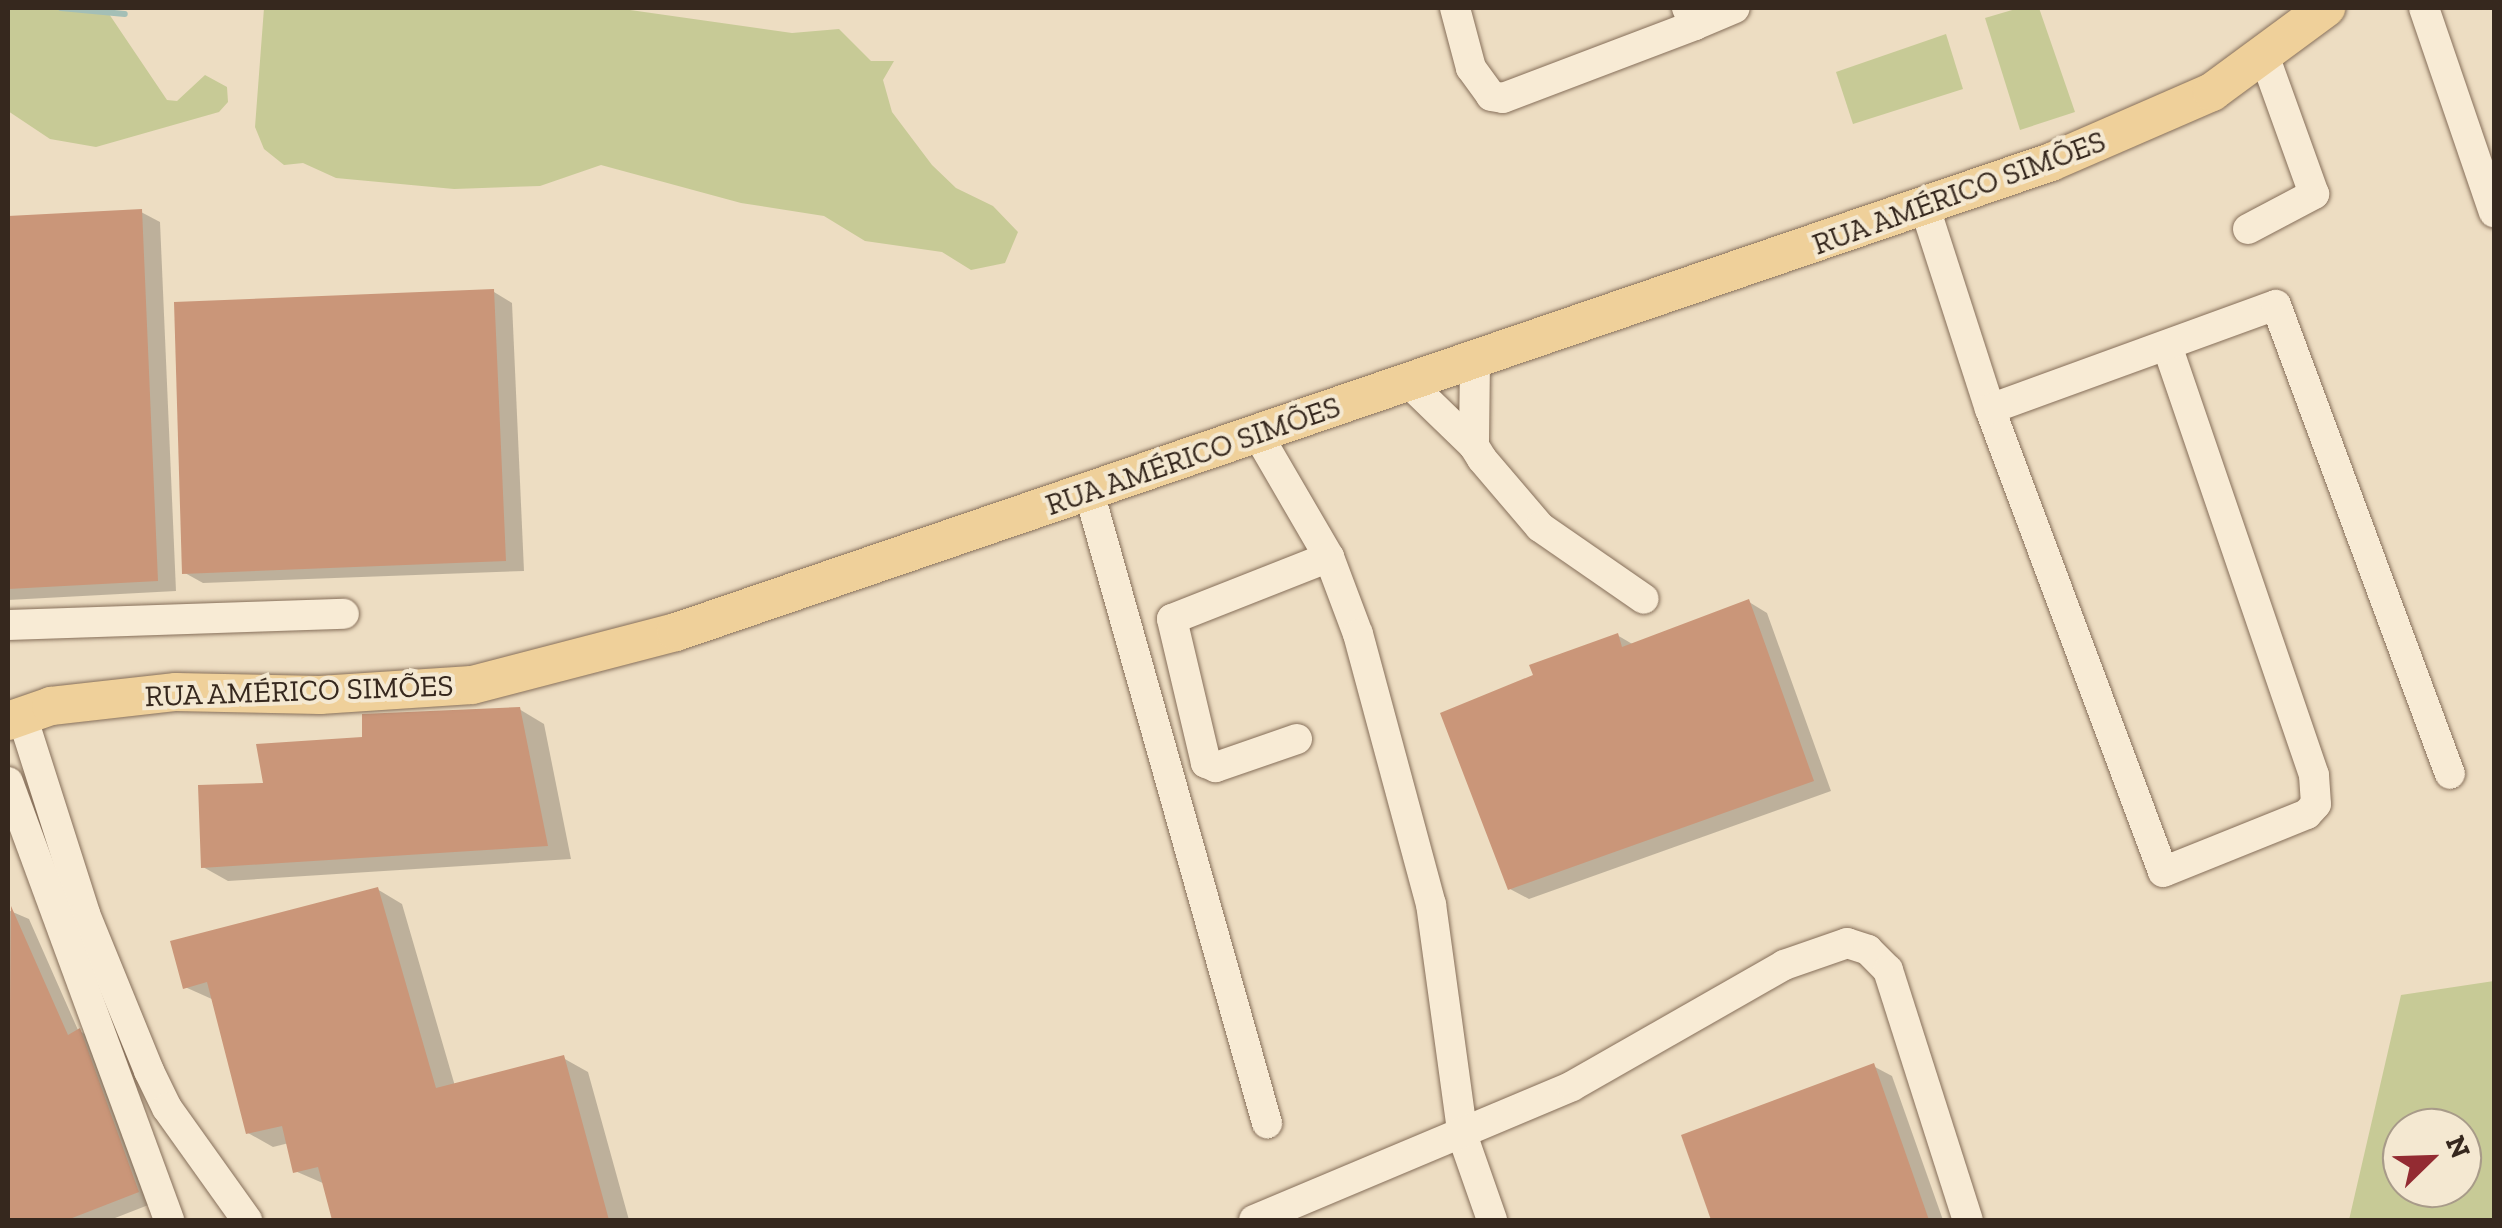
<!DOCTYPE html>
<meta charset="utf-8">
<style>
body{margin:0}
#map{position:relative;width:2502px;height:1228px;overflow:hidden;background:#edddc2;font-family:"Zilla Slab",serif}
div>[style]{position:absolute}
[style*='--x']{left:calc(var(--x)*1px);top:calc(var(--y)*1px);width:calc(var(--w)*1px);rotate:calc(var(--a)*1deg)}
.green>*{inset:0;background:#c7ca96}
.shadow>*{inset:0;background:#0003}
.stream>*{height:6px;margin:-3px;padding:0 3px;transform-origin:3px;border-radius:3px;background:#a4bfb6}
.building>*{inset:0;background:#ca9679}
.roads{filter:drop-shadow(0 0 2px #866f5a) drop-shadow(0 0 2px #866f5a)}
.minor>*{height:30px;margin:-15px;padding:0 15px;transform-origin:15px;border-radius:15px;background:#f8ebd5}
.major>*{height:38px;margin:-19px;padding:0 19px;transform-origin:19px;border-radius:19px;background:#efd09a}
span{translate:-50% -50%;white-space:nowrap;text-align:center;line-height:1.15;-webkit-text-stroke:8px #f4e8d1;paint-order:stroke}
.street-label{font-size:30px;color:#36281e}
.frame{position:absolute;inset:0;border:10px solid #36281e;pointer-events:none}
.north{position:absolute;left:2382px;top:1108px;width:100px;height:100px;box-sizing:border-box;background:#f4e8d1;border:2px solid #a89b89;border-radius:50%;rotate:67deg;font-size:28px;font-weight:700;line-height:40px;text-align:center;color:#36281e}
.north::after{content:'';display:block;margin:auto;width:35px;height:45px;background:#932b32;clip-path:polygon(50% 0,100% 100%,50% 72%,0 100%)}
</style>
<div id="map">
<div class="green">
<i style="clip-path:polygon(8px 8px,105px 8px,167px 100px,177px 101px,205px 75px,227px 87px,228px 102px,219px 112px,96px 147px,50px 139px,8px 111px)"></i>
<i style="clip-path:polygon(264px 8px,616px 8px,792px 33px,839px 29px,871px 61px,894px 61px,883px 80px,892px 112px,932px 165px,956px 188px,993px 206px,1018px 232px,1005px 263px,971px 270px,942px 252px,865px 241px,824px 216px,741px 203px,601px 165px,540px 186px,454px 189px,336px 178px,303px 163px,284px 165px,264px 149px,255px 127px)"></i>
<i style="clip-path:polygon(2019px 8px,2039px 8px,2075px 112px,2020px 130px,1985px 18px)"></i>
<i style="clip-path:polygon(1946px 34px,1963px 89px,1853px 124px,1836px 72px)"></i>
<i style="clip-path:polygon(evenodd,2494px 981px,2494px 1220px,2349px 1220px,2401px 995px,2494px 981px,2462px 1128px,2462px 1188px,2402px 1188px,2402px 1128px,2462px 1128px)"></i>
</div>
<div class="shadow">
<i style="clip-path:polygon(141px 212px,160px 222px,176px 591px,8px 600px,8px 219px)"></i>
<i style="clip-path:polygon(494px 292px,512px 303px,524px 571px,203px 583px,185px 573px)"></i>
<i style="clip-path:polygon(1749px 602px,1767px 613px,1831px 791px,1529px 899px,1510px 889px,1537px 676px,1617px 635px,1634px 645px)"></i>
<i style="clip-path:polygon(519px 709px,544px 724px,571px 859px,228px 881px,203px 867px,364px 739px)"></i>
<i style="clip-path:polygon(377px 889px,402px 904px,455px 1086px,563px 1058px,588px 1072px,629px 1220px,335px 1220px,325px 1184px,295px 1171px,289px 1143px,273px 1147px,248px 1133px,214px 1000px,185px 987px)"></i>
<i style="clip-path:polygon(8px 910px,29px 919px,78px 1030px,98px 1042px,156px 1202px,110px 1220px,8px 1220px)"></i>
<i style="clip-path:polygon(1873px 1066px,1892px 1076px,1943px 1220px,1714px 1220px,1684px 1136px)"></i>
</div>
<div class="stream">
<i style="--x:61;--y:8;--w:64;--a:5.4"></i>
</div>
<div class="building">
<i style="clip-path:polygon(142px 209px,158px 581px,8px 589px,8px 216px)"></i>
<i style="clip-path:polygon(494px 289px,506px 561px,182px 574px,174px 302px)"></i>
<i style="clip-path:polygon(1749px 599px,1814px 781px,1508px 890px,1440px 713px,1533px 675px,1529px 665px,1618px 633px,1622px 647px)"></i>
<i style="clip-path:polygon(520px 707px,548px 846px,201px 868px,198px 785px,263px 783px,256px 744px,362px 737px,362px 714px)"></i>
<i style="clip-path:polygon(378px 887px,436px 1088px,564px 1055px,609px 1220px,332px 1220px,318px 1167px,293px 1173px,282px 1126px,246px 1134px,207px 982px,183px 989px,170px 941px)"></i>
<i style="clip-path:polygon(11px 906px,68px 1035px,80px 1028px,139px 1192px,67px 1220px,8px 1220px)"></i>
<i style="clip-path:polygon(1874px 1063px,1929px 1220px,1711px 1220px,1681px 1135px)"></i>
</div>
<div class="roads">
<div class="minor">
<i style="--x:1455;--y:8;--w:62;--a:75.1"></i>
<i style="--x:1471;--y:68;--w:34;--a:54"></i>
<i style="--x:1491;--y:96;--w:12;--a:9"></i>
<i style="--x:1503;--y:98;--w:205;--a:-20.8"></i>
<i style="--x:1687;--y:8;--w:19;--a:65"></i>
<i style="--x:1695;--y:25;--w:43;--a:-23"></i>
<i style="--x:2424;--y:8;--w:216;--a:71.1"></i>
<i style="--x:1925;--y:208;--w:211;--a:72.1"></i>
<i style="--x:1990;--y:409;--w:494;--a:69.5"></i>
<i style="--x:2163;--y:872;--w:155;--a:-21.9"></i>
<i style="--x:2307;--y:814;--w:13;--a:-48"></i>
<i style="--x:2316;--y:804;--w:29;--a:-94"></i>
<i style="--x:2314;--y:775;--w:454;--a:-108.9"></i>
<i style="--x:2248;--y:229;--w:75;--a:-27.9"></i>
<i style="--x:2314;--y:194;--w:148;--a:-109.8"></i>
<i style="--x:1475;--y:360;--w:86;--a:90.7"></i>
<i style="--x:1474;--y:446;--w:15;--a:58"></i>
<i style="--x:1482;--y:459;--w:89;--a:49.5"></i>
<i style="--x:1540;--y:527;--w:126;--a:34.7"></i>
<i style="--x:1409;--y:383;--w:91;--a:44.1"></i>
<i style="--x:1990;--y:409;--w:304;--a:-20"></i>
<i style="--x:2276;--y:305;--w:500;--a:69.65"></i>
<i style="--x:1258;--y:435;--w:141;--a:59.8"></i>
<i style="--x:1329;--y:557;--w:82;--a:69.4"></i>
<i style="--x:1358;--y:634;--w:280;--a:74.9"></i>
<i style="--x:1431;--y:904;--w:235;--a:82.2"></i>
<i style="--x:1463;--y:1137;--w:88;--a:70.7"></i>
<i style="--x:1089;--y:492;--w:656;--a:74.25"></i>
<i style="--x:8;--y:625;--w:336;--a:-1.9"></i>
<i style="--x:22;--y:716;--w:208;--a:72.3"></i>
<i style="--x:85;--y:914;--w:170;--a:67.8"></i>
<i style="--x:149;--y:1071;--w:41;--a:64.1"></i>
<i style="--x:167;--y:1108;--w:138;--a:54.5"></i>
<i style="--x:1297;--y:739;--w:86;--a:160.9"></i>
<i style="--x:1216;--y:767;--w:11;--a:-158"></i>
<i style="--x:1206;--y:763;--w:148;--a:-103.3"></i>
<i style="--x:1172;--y:619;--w:169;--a:-21.5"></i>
<i style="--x:8;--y:782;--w:467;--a:69.8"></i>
<i style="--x:1254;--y:1220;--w:345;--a:-22.8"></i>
<i style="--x:1572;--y:1086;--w:244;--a:-29.7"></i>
<i style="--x:1784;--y:965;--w:67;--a:-19.2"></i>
<i style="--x:1847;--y:943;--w:22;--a:18"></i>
<i style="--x:1868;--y:950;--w:28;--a:45"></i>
<i style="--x:1888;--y:970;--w:262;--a:72.3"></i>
</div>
<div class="major">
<i style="--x:8;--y:721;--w:46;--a:-19.2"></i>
<i style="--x:51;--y:706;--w:126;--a:-6.4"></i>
<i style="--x:176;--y:692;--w:144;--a:1.2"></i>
<i style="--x:320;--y:695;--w:152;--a:-3.8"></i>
<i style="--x:472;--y:685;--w:211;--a:-14.6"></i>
<i style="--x:676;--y:632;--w:1453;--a:-18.87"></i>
<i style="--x:2051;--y:162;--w:176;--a:-23.5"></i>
<i style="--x:2212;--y:92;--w:142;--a:-36.4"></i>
</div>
</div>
<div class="street-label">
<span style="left:1959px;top:193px;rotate:-20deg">RUA AMÉRICO SIMÕES</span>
<span style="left:1193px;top:456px;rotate:-19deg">RUA AMÉRICO SIMÕES</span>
<span style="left:299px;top:691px;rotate:-2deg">RUA AMÉRICO SIMÕES</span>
</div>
<div class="frame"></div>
<div class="north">N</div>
</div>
